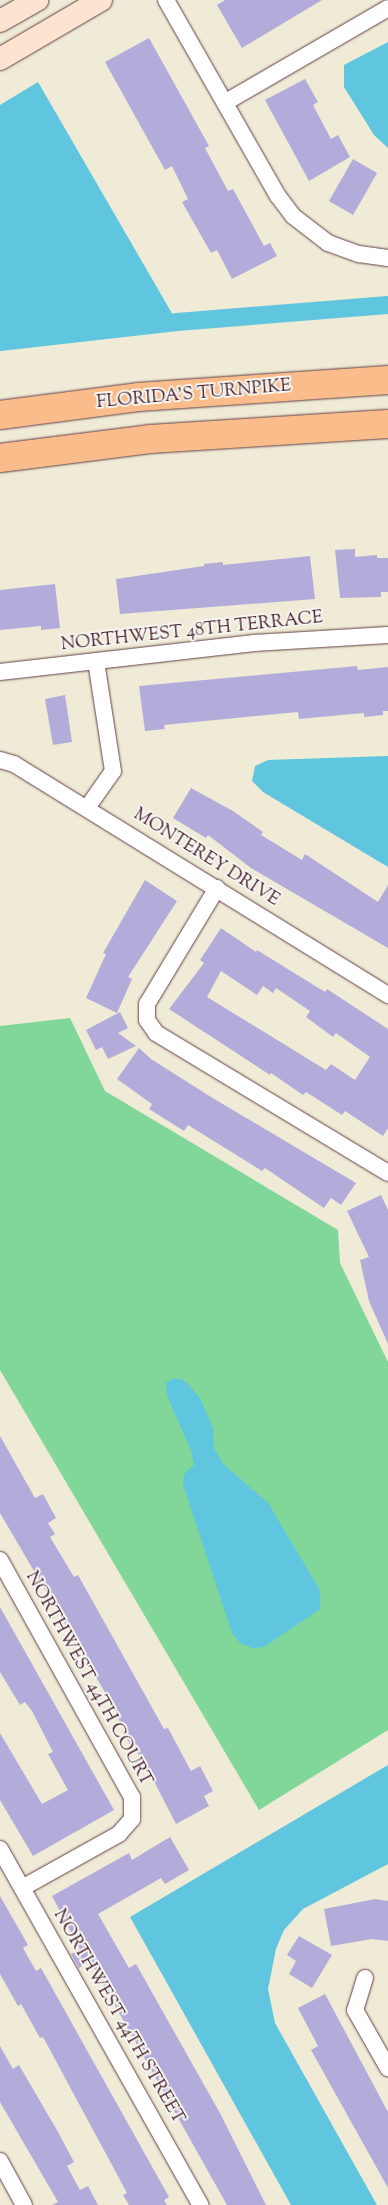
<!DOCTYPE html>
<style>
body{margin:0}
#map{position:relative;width:388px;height:2205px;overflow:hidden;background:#efebd6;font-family:"Sorts Mill Goudy",serif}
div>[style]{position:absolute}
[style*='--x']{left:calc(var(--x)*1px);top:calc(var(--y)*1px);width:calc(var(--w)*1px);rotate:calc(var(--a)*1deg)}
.green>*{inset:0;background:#81d79a}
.water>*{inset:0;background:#60c5de}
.canal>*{height:18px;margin:-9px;padding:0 9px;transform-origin:9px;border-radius:9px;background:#60c5de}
.building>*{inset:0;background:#b3acda}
.roads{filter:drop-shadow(0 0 1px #633e45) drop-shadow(0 0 1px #633e45)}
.street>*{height:16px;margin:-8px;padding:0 8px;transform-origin:8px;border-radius:8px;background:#fff}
.secondary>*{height:22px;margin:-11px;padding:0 11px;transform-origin:11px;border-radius:11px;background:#fde4d0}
.highway>*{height:28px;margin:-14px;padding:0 14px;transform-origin:14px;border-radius:14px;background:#f9bc8a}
span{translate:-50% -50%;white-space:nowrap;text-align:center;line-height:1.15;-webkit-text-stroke:4px #f6f6f2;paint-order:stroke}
.street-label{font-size:18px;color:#4a1f2b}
</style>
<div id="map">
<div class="green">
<i style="clip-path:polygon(70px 1018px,105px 1091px,338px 1230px,340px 1263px,388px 1362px,388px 1730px,259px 1810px,0 1370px,0 1026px)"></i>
</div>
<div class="water">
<i style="clip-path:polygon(388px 42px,388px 148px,374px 135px,344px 87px,344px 65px)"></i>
<i style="clip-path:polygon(38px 82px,177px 322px,0 342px,0 105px)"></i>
<i style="clip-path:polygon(388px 756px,388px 867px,263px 792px,252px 781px,255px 766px,268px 760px)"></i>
<i style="clip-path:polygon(172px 1379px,181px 1379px,188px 1384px,200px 1398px,213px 1428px,214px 1448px,223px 1464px,268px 1503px,320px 1590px,320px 1609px,264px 1647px,252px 1648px,240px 1643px,232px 1633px,183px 1485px,184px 1474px,194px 1465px,191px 1450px,167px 1396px,166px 1383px)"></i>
<i style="clip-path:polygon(388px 1765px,388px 1864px,303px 1909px,284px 1930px,276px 1949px,268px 1989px,275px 2023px,377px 2205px,291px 2205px,130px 1917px)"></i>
</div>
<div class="canal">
<i style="--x:0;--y:342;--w:178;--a:-6.4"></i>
<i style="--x:177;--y:322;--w:212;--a:-4.6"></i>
</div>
<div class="building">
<i style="clip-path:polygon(225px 0,322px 0,242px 48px,217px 5px)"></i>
<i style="clip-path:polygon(149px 38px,209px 146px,205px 148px,228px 191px,233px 189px,264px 246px,270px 243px,277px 256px,232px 279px,217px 250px,211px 253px,182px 202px,188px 199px,172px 166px,165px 170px,105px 62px)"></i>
<i style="clip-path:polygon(305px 79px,318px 102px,313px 105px,331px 139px,338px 135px,350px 157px,309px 181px,265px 100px)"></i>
<i style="clip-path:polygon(353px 159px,377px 173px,353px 215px,329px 201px)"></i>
<i style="clip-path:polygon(355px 549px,355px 557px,377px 555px,377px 558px,388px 558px,388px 592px,381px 592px,381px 597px,340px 598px,335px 550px)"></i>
<i style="clip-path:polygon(310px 556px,315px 599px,120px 614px,116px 579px,204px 566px,204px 564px,223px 562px,223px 565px)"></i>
<i style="clip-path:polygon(55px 584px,60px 628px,41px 630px,41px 626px,0 630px,0 590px)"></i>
<i style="clip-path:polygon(357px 666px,358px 670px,388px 667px,388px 711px,383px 711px,383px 715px,364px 717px,364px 713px,299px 719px,298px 712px,164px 725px,165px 729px,145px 731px,139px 686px)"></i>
<i style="clip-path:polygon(65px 695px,72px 742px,53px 745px,45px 699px)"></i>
<i style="clip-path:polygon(191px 788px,233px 811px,263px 832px,261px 835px,302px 860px,305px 854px,378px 902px,388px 885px,388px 948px,251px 868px,208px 835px,206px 838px,173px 818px)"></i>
<i style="clip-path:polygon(145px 880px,177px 901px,128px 977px,132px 979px,117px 1013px,86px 998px,106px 954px,103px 953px)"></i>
<i style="clip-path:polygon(evenodd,221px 928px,256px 952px,257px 950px,325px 992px,327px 989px,388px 1029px,388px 1128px,383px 1136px,345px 1111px,342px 1115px,306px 1092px,303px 1095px,271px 1073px,270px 1075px,169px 1009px,204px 963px,200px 960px,221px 928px,221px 971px,257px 995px,263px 986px,273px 993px,276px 988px,310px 1011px,306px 1017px,333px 1037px,336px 1033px,370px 1057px,355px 1080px,331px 1064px,326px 1070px,207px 997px,221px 971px)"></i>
<i style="clip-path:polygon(120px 1012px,128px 1028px,118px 1033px,136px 1046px,108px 1059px,102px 1047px,96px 1050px,86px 1030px)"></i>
<i style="clip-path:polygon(139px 1048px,151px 1059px,211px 1097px,356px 1183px,341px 1205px,331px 1198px,324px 1208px,265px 1168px,262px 1171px,188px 1125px,184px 1131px,149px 1109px,152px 1104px,117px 1079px)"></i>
<i style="clip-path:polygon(381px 1195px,388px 1210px,388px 1344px,369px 1301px,360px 1260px,369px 1257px,347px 1211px)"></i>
<i style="clip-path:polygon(0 1436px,35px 1498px,43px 1494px,56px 1518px,48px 1523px,55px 1534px,50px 1537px,74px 1577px,78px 1575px,164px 1729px,168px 1728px,191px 1771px,200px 1766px,213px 1791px,204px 1796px,209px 1806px,176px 1824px,143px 1760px,129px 1743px,113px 1706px,0 1513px)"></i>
<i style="clip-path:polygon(0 1607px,114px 1810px,33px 1856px,0 1800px,0 1733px,42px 1804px,68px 1790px,48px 1754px,53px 1752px,32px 1711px,25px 1702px,20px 1705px,0 1672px)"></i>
<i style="clip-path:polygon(170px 1837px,189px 1870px,165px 1884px,161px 1878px,98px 1914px,129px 1968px,136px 1964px,221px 2115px,266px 2205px,227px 2205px,90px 1961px,79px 1968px,71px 1954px,80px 1949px,52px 1896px,129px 1853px,132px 1860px)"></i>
<i style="clip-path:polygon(0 1896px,28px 1945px,23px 1948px,36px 1971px,41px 1968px,169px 2197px,164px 2200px,167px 2205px,129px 2205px,123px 2195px,127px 2193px,43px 2037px,40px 2038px,21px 2004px,18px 2006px,0 1974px)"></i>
<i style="clip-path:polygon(375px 1899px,388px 1901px,388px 1941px,372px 1939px,331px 1946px,324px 1909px)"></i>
<i style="clip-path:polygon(299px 1936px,332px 1955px,312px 1988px,289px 1974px,296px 1961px,287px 1955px)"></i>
<i style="clip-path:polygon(325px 1994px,388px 2112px,388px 2188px,311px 2050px,318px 2046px,298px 2008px)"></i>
<i style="clip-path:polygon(0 2046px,13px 2069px,19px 2065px,58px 2132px,74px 2162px,67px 2166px,80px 2190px,88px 2186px,98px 2205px,52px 2205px,58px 2202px,0 2102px)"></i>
</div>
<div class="roads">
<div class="street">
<i style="--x:166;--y:0;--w:226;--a:60.3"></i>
<i style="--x:278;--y:196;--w:25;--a:53"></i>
<i style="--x:293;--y:216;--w:44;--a:37.6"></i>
<i style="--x:328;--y:243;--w:33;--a:20"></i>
<i style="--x:359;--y:254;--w:29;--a:8"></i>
<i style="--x:226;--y:102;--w:187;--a:-30.1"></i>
<i style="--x:0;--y:672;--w:256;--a:-6.5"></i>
<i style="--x:254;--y:643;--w:134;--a:-3.4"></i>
<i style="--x:0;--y:760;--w:15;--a:16"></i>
<i style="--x:14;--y:764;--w:440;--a:31.7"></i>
<i style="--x:87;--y:808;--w:45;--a:-54.9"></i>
<i style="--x:113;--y:771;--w:111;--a:-98.8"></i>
<i style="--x:217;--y:888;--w:135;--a:121.1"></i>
<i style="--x:147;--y:1004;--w:16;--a:90"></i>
<i style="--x:147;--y:1020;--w:16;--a:55"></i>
<i style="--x:156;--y:1033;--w:271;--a:31.1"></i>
<i style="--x:0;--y:1560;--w:271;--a:60.9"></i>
<i style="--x:132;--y:1797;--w:22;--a:90"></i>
<i style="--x:132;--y:1819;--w:20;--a:131"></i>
<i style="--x:119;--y:1834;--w:111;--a:150.9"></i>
<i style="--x:0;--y:1849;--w:409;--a:60.6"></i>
<i style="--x:365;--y:1978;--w:34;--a:107"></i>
<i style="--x:355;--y:2010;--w:67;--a:60.4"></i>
<i style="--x:0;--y:2161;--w:50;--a:61.4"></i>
</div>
<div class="secondary">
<i style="--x:0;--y:21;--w:43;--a:-29.6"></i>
<i style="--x:0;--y:59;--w:117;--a:-30.3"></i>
</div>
<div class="highway">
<i style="--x:0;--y:415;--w:139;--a:-7.4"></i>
<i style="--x:138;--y:397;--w:251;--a:-3.9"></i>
<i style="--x:0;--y:458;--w:151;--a:-7.2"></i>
<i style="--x:150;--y:439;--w:238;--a:-3.6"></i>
</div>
</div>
<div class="street-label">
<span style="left:194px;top:395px;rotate:-5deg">FLORIDA'S TURNPIKE</span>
<span style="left:192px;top:632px;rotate:-6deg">NORTHWEST 48TH TERRACE</span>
<span style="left:206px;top:858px;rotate:32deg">MONTEREY DRIVE</span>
<span style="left:88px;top:1679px;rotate:61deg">NORTHWEST 44TH COURT</span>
<span style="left:118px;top:2017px;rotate:60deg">NORTHWEST 44TH STREET</span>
</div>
</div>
